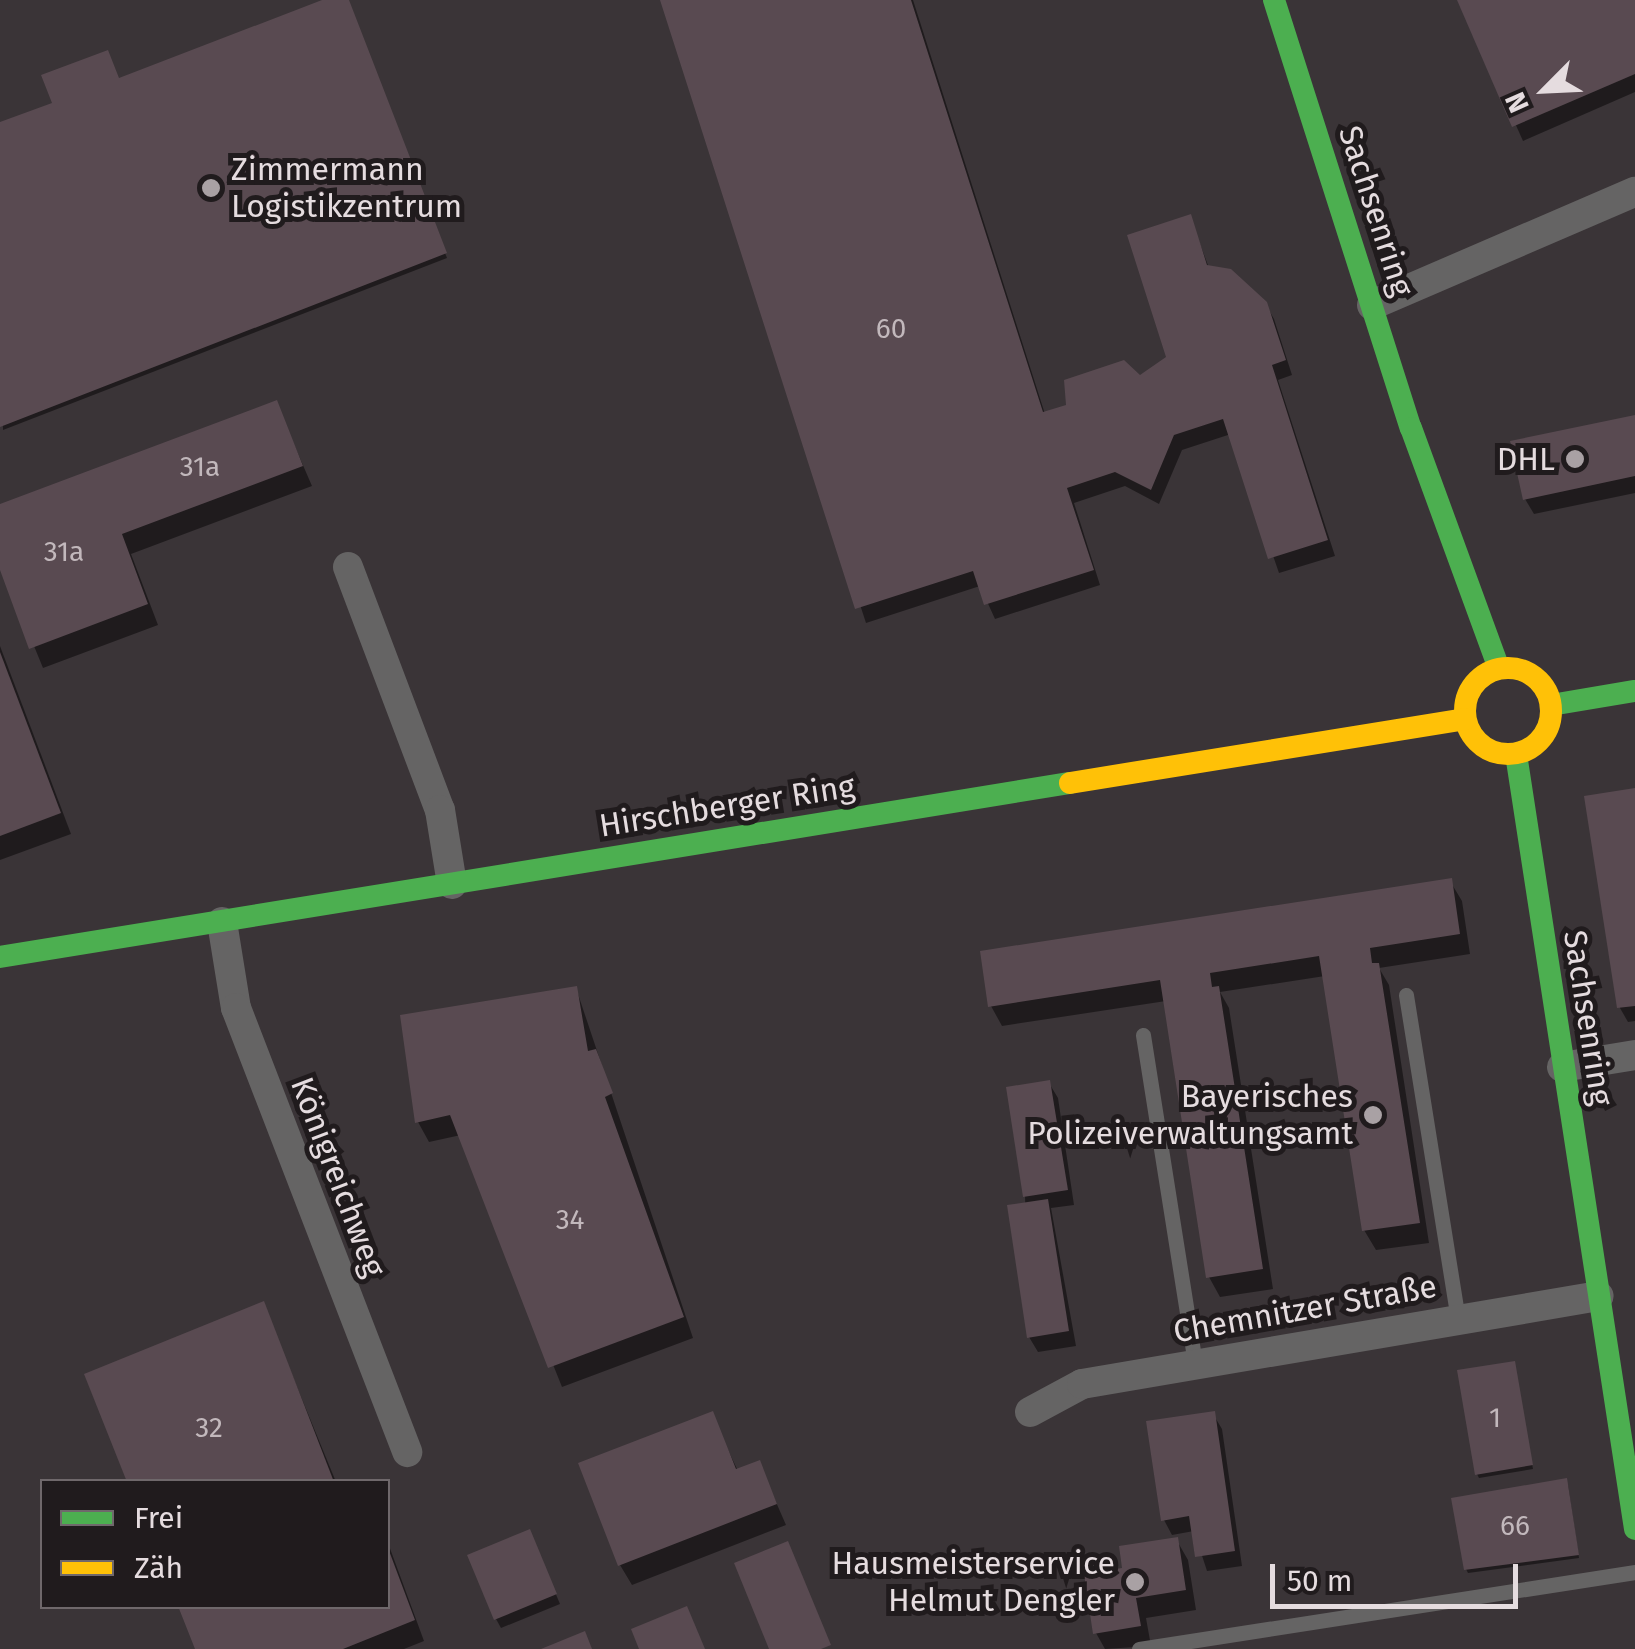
<!DOCTYPE html>
<meta charset="utf-8">
<style>
body{margin:0}
#map{position:relative;width:1635px;height:1649px;overflow:hidden;background:#3a3437;font-family:"Fira Sans",sans-serif}
div>[style]{position:absolute}
[style*='--x']{left:calc(var(--x)*1px);top:calc(var(--y)*1px);width:calc(var(--w)*1px);rotate:calc(var(--a)*1deg)}
.shadow>*{inset:0;background:#0007}
.building>*{inset:0;background:#594a51}
.lane>*{height:15px;margin:-7.5px;padding:0 7.5px;transform-origin:7.5px;border-radius:7.5px;background:#656464}
.street>*{height:30px;margin:-15px;padding:0 15px;transform-origin:15px;border-radius:15px;background:#656464}
.fast>*{height:22px;margin:-11px;padding:0 11px;transform-origin:11px;border-radius:11px;background:#4caf50}
.slow>*{height:22px;margin:-11px;padding:0 11px;transform-origin:11px;border-radius:11px;background:#ffc107}
.slow>.ring{margin:-11px;padding:0;box-sizing:content-box;background:none;border:22px solid #ffc107;border-radius:50%}
.dots>*{width:28px;height:28px;translate:-50% -50%;box-sizing:border-box;border:5px solid #201b1d;border-radius:50%}
span{translate:-50% -50%;white-space:nowrap;text-align:center;line-height:1.15;-webkit-text-stroke:10px #201b1d;paint-order:stroke}
.number-label{font-size:28px;color:#c2b8bc}
.number-label span{-webkit-text-stroke-width:0}
.poi-label{font-size:32px;color:#e5dcdf}
.left{translate:0 -50%;text-align:left}
.right{translate:-100% -50%;text-align:right}
.street-label{font-size:32px;color:#e5dcdf}
.legend{position:absolute;left:40px;top:1479px;width:350px;height:130px;box-sizing:border-box;background:#201b1d;border:2px solid #6f686b;margin:0;padding:12px 18px;list-style:none;font-size:30px;color:#e5dcdf}
.legend li{display:flex;align-items:center;gap:20px;height:50px}
.legend b{width:50px;border:2px solid #6f686b}
.north{position:absolute;left:1495px;top:40px;width:100px;height:100px;-webkit-text-stroke:8px #201b1d;paint-order:stroke;rotate:246deg;font-size:28px;font-weight:700;line-height:40px;text-align:center;color:#e5dcdf}
.north::after{content:'';display:block;margin:auto;width:35px;height:45px;background:#e5dcdf;clip-path:polygon(50% 0,100% 100%,50% 72%,0 100%)}
.scale{position:absolute;left:1270px;top:1564px;width:248px;height:45px;box-sizing:border-box;border:5px solid #e5dcdf;border-top:0;padding-left:12px;font-size:30px;line-height:35px;white-space:nowrap;color:#e5dcdf;-webkit-text-stroke:8px #201b1d;paint-order:stroke}
</style>
<div id="map">
<div class="shadow">
<i style="clip-path:polygon(329px 0,347px 0,447px 258px,3px 430px,0 125px)"></i>
<i style="clip-path:polygon(663px 0,913px 0,1045px 414px,1140px 378px,1169px 358px,1190px 217px,1209px 268px,1265px 303px,1274px 319px,1292px 375px,1278px 380px,1335px 556px,1279px 573px,1231px 434px,1182px 450px,1159px 504px,1125px 486px,1074px 503px,1100px 585px,995px 619px,980px 586px,866px 623px)"></i>
<i style="clip-path:polygon(1460px 0,1635px 0,1635px 92px,1523px 141px)"></i>
<i style="clip-path:polygon(276px 403px,312px 486px,131px 554px,158px 625px,43px 668px,0 563px,0 506px)"></i>
<i style="clip-path:polygon(1635px 418px,1635px 493px,1534px 514px,1525px 499px)"></i>
<i style="clip-path:polygon(0 646px,71px 834px,0 860px)"></i>
<i style="clip-path:polygon(1635px 791px,1635px 1021px,1628px 1022px,1620px 1008px)"></i>
<i style="clip-path:polygon(1450px 881px,1462px 901px,1470px 954px,1379px 968px,1389px 985px,1429px 1243px,1376px 1250px,1364px 1230px,1325px 976px,1220px 992px,1229px 1008px,1273px 1289px,1220px 1297px,1209px 1277px,1166px 1001px,1002px 1026px,991px 1006px)"></i>
<i style="clip-path:polygon(576px 988px,693px 1338px,562px 1387px,461px 1135px,429px 1142px,418px 1122px)"></i>
<i style="clip-path:polygon(1049px 1083px,1058px 1098px,1074px 1205px,1051px 1208px,1076px 1346px,1038px 1352px,1029px 1337px,1025px 1196px)"></i>
<i style="clip-path:polygon(263px 1304px,336px 1482px,130px 1482px)"></i>
<i style="clip-path:polygon(1514px 1363px,1533px 1469px,1479px 1478px,1477px 1474px)"></i>
<i style="clip-path:polygon(711px 1414px,738px 1471px,759px 1463px,786px 1525px,632px 1585px,620px 1565px)"></i>
<i style="clip-path:polygon(1213px 1414px,1222px 1429px,1242px 1566px,1207px 1571px,1194px 1531px,1172px 1535px,1164px 1520px)"></i>
<i style="clip-path:polygon(1568px 1485px,1579px 1558px,1468px 1573px,1466px 1569px)"></i>
<i style="clip-path:polygon(1176px 1539px,1188px 1560px,1196px 1610px,1146px 1618px,1151px 1646px,1105px 1649px,1096px 1633px,1125px 1570px)"></i>
<i style="clip-path:polygon(534px 1542px,560px 1604px,501px 1628px,496px 1619px)"></i>
<i style="clip-path:polygon(388px 1543px,424px 1641px,404px 1649px,197px 1649px,388px 1606px)"></i>
</div>
<div class="building">
<i style="clip-path:polygon(322px 0,349px 0,447px 253px,0 427px,0 122px,52px 103px,41px 75px,108px 50px,119px 78px)"></i>
<i style="clip-path:polygon(660px 0,911px 0,1043px 412px,1066px 405px,1064px 380px,1124px 360px,1140px 375px,1166px 357px,1127px 235px,1191px 214px,1207px 265px,1231px 269px,1267px 302px,1286px 360px,1272px 365px,1328px 540px,1268px 559px,1223px 419px,1174px 435px,1151px 490px,1115px 472px,1067px 488px,1094px 570px,984px 605px,973px 571px,855px 609px)"></i>
<i style="clip-path:polygon(1457px 0,1635px 0,1635px 74px,1512px 127px)"></i>
<i style="clip-path:polygon(277px 400px,303px 466px,122px 534px,148px 604px,29px 649px,0 570px,0 504px)"></i>
<i style="clip-path:polygon(1635px 415px,1635px 476px,1523px 500px,1510px 441px)"></i>
<i style="clip-path:polygon(0 652px,61px 813px,0 836px)"></i>
<i style="clip-path:polygon(1635px 788px,1635px 1006px,1617px 1008px,1584px 796px)"></i>
<i style="clip-path:polygon(1452px 878px,1460px 934px,1370px 948px,1372px 963px,1379px 963px,1420px 1223px,1362px 1231px,1319px 956px,1210px 973px,1212px 987px,1219px 986px,1263px 1269px,1206px 1278px,1160px 980px,988px 1007px,980px 951px)"></i>
<i style="clip-path:polygon(577px 986px,588px 1051px,596px 1049px,613px 1093px,605px 1097px,684px 1317px,548px 1368px,450px 1115px,415px 1123px,400px 1015px)"></i>
<i style="clip-path:polygon(1050px 1080px,1068px 1190px,1023px 1197px,1006px 1087px)"></i>
<i style="clip-path:polygon(1048px 1199px,1069px 1331px,1027px 1338px,1007px 1205px)"></i>
<i style="clip-path:polygon(264px 1301px,334px 1482px,127px 1482px,84px 1374px)"></i>
<i style="clip-path:polygon(1515px 1361px,1533px 1465px,1475px 1475px,1457px 1370px)"></i>
<i style="clip-path:polygon(713px 1411px,736px 1469px,760px 1460px,777px 1504px,618px 1566px,578px 1463px)"></i>
<i style="clip-path:polygon(1215px 1411px,1235px 1551px,1195px 1557px,1189px 1516px,1161px 1521px,1146px 1421px)"></i>
<i style="clip-path:polygon(1567px 1478px,1579px 1555px,1464px 1570px,1451px 1498px)"></i>
<i style="clip-path:polygon(530px 1529px,557px 1594px,494px 1620px,467px 1555px)"></i>
<i style="clip-path:polygon(1178px 1537px,1186px 1590px,1136px 1598px,1141px 1626px,1093px 1634px,1084px 1574px,1122px 1568px,1119px 1546px)"></i>
<i style="clip-path:polygon(788px 1541px,831px 1645px,821px 1649px,769px 1649px,734px 1563px)"></i>
<i style="clip-path:polygon(388px 1548px,415px 1620px,343px 1649px,195px 1649px,178px 1606px,388px 1606px)"></i>
<i style="clip-path:polygon(687px 1606px,705px 1649px,639px 1649px,631px 1629px)"></i>
<i style="clip-path:polygon(585px 1631px,592px 1649px,541px 1649px)"></i>
</div>
<div class="lane">
<i style="--x:1406;--y:995;--w:327;--a:80.9"></i>
<i style="--x:1143;--y:1035;--w:332;--a:81"></i>
<i style="--x:1139;--y:1649;--w:502;--a:-8.82"></i>
</div>
<div class="street">
<i style="--x:1372;--y:305;--w:286;--a:-23.3"></i>
<i style="--x:348;--y:567;--w:260;--a:69.3"></i>
<i style="--x:440;--y:810;--w:75;--a:80.8"></i>
<i style="--x:222;--y:922;--w:87;--a:80.8"></i>
<i style="--x:236;--y:1008;--w:476;--a:68.9"></i>
<i style="--x:1562;--y:1067;--w:74;--a:-9.3"></i>
<i style="--x:1030;--y:1412;--w:59;--a:-28.3"></i>
<i style="--x:1082;--y:1384;--w:524;--a:-9.66"></i>
</div>
<div class="fast">
<i style="--x:1274;--y:0;--w:449;--a:72.3"></i>
<i style="--x:1411;--y:428;--w:256;--a:69.9"></i>
<i style="--x:1551;--y:705;--w:85;--a:-9.5"></i>
<i style="--x:1516;--y:754;--w:784;--a:81.27"></i>
<i style="--x:0;--y:957;--w:1084;--a:-9.24"></i>
</div>
<div class="slow">
<i class="ring" style="left:1465px;top:668px;width:64px;height:64px"></i>
<i style="--x:1070;--y:783;--w:400;--a:-9.2"></i>
</div>
<div class="dots">
<i style="left:211px;top:188px;background:#a9a1a4"></i>
<i style="left:1575px;top:459px;background:#a9a1a4"></i>
<i style="left:1373px;top:1115px;background:#a9a1a4"></i>
<i style="left:1135px;top:1582px;background:#a9a1a4"></i>
</div>
<div class="number-label">
<span style="left:891px;top:329px">60</span>
<span style="left:200px;top:467px">31a</span>
<span style="left:64px;top:552px">31a</span>
<span style="left:570px;top:1220px">34</span>
<span style="left:1495px;top:1418px">1</span>
<span style="left:209px;top:1428px">32</span>
<span style="left:1515px;top:1526px">66</span>
</div>
<div class="poi-label">
<span class="left" style="left:231px;top:188px">Zimmermann<br>Logistikzentrum</span>
<span class="right" style="left:1555px;top:459px">DHL</span>
<span class="right" style="left:1353px;top:1115px">Bayerisches<br>Polizeiverwaltungsamt</span>
<span class="right" style="left:1115px;top:1582px">Hausmeisterservice<br>Helmut Dengler</span>
</div>
<div class="street-label">
<span style="left:1376px;top:211px;rotate:72deg">Sachsenring</span>
<span style="left:727px;top:806px;rotate:-9deg">Hirschberger Ring</span>
<span style="left:1588px;top:1018px;rotate:81deg">Sachsenring</span>
<span style="left:338px;top:1177px;rotate:69deg">Königreichweg</span>
<span style="left:1305px;top:1309px;rotate:-10deg">Chemnitzer Straße</span>
</div>
<ul class="legend">
<li><b style="height:12px;background:#4caf50"></b>Frei</li>
<li><b style="height:12px;background:#ffc107"></b>Zäh</li>
</ul>
<div class="north">N</div>
<div class="scale">50 m</div>
</div>
